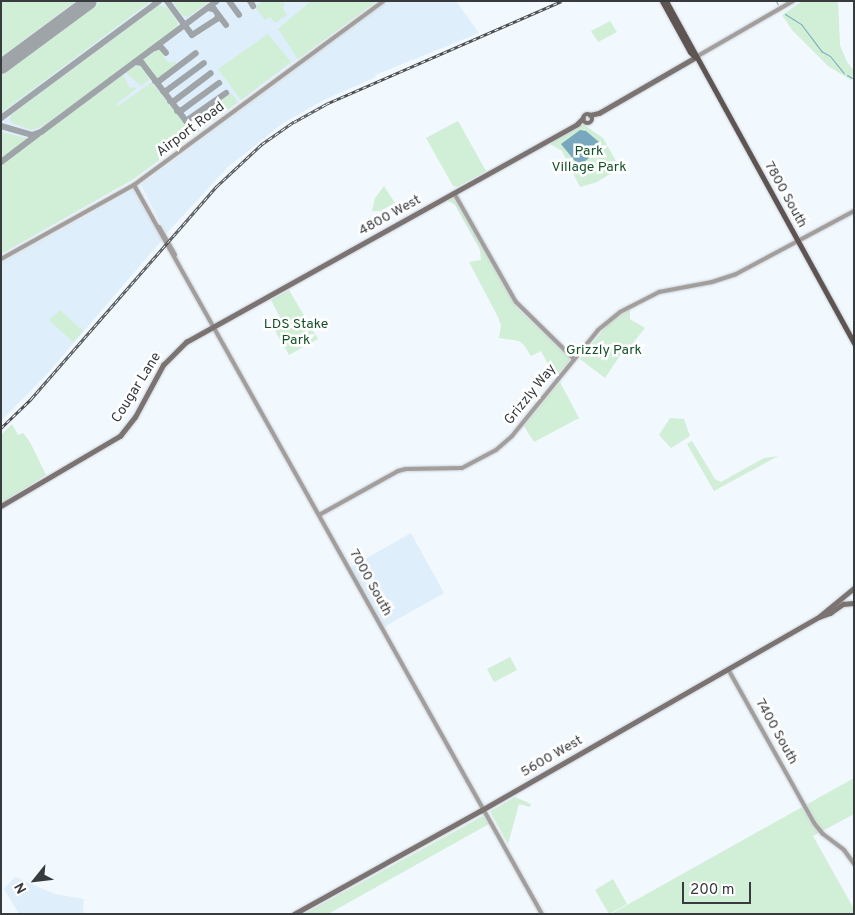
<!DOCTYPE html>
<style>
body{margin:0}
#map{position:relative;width:855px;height:915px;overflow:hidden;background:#f1f8fe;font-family:Overpass,sans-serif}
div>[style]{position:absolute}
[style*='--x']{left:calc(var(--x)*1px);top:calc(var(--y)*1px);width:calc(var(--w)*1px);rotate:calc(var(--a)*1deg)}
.built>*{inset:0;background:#deeefa}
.green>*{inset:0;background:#d1eed6}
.water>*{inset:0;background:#78a8bd}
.stream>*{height:1px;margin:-0.5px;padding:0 0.5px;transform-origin:0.5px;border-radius:0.5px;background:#78a8bd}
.taxiway>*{height:6px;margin:-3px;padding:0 3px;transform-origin:3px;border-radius:3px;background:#9ea4a8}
.runway>*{height:15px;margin:-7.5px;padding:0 7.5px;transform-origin:7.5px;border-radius:7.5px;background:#9ea4a8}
.roads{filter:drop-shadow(0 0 1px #ccd2d8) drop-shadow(0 0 1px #ccd2d8)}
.tertiary>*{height:4px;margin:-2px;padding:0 2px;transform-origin:2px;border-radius:2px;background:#a29e9c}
.secondary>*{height:4.5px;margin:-2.25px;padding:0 2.25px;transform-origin:2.25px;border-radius:2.25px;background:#7a7371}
.secondary>.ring{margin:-2.25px;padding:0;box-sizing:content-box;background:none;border:4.5px solid #7a7371;border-radius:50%}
.primary>*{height:5px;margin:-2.5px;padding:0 2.5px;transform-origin:2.5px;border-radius:2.5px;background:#5e5553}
.rail>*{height:3px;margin-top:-1.5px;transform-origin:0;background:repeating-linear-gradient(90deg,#fff 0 4px,#4c5053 0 8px);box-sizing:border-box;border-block:1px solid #4c5053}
span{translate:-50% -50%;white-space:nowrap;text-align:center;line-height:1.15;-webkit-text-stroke:5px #fff;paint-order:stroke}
.street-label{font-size:14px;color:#383b3e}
.park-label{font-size:14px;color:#145028}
.frame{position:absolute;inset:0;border:2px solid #383b3e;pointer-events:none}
.north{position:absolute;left:10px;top:855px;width:50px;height:50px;-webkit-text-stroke:4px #fff;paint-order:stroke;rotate:241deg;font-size:14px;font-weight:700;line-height:20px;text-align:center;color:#383b3e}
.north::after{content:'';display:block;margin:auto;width:18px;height:22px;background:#383b3e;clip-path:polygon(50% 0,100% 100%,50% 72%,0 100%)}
.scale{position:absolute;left:682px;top:882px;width:69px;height:22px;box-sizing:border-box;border:2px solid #383b3e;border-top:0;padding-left:6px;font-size:15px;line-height:18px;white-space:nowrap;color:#383b3e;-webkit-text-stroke:4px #fff;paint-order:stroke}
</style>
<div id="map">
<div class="built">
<i style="clip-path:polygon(1px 1px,377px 1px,132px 180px,1px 254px)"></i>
<i style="clip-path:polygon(388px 1px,456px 1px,479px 33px,375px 75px,376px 77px,324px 100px,283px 123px,228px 167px,166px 234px,141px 185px)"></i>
<i style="clip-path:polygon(133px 190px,162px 240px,47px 374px,1px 421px,1px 263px)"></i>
<i style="clip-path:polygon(411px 533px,444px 593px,384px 627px,351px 567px)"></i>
<i style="clip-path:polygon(15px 877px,55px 894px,84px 899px,83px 914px,19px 914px,4px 889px)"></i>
</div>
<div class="green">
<i style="clip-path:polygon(1px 1px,76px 1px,1px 57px)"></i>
<i style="clip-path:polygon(102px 1px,151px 1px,1px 113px,1px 76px)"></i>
<i style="clip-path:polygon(210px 1px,188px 17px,182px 15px,173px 2px)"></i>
<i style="clip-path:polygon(263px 1px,282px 1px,285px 5px,282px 7px,287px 15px,275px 23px,270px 17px,265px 20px,255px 7px)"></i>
<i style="clip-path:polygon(311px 1px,377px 1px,298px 59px,278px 29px)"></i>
<i style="clip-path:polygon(802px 1px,838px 1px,840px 45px,847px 62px,854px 71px,851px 80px,828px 66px,792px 30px,782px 15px)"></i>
<i style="clip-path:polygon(159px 5px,168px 8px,177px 21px,178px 28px,43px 126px,32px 130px,12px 123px,10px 120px,11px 115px)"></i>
<i style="clip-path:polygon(610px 21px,617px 32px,598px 42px,591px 31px)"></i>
<i style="clip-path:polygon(268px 34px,291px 62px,241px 100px,218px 69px)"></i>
<i style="clip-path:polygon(159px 48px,167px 62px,171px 63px,174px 61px,178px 65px,157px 79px,145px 65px,144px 60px)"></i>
<i style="clip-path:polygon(134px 66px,143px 67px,150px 76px,149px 80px,141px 86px,126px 73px)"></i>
<i style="clip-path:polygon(123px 75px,130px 88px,135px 87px,136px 89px,117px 103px,118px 106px,152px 82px,186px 125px,231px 93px,238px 102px,132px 180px,1px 254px,1px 165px)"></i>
<i style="clip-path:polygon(458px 121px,486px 171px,457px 187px,453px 186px,426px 138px)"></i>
<i style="clip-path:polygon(583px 124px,603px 138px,620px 168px,597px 182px,580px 187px,562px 151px,550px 144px)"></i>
<i style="clip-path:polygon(1px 132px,29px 139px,1px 158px)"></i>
<i style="clip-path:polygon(384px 186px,395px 203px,380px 211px,372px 211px,375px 198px)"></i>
<i style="clip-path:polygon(454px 197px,516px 307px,571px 359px,555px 377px,541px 351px,531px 356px,524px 345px,519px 341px,499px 338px,501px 326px,498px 317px,469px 262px,481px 260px,480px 250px,455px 205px,448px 201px)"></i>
<i style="clip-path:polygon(289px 290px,318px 339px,289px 355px,274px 329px,283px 323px,271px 300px)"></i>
<i style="clip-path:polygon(630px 309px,630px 319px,645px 328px,629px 348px,621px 354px,605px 378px,580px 359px,608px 324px)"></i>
<i style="clip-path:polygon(60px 310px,83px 331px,73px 342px,49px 320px)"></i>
<i style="clip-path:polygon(560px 382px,579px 418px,534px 442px,524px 426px)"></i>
<i style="clip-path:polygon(670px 418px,684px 419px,690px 436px,671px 448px,659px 435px)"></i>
<i style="clip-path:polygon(12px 424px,18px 435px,23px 433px,30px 442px,46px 475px,1px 503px,1px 435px)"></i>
<i style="clip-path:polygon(692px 441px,715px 479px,721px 482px,764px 458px,778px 456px,714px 491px,687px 444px)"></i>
<i style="clip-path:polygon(510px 657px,517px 670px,494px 682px,487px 669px)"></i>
<i style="clip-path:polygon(854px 778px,854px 814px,813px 836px,854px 909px,854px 914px,611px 914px)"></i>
<i style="clip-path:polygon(515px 797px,531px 804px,530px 807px,519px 804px,508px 844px,491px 813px,491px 811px)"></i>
<i style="clip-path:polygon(483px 816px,489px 824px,328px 914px,304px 914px)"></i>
<i style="clip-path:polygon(613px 879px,627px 904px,609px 914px,595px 890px)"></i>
</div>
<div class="water">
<i style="clip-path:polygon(580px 130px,586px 131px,599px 142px,589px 158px,579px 166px,561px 144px)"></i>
</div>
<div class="stream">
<i style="--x:776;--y:1;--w:4;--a:63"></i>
<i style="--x:785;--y:14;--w:19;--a:32"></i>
<i style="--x:801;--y:24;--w:34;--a:53"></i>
<i style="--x:821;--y:51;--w:10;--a:29"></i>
<i style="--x:830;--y:56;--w:22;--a:51"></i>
<i style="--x:847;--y:75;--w:8;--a:30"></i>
</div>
<div class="taxiway">
<i style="--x:167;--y:1;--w:42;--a:53.7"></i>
<i style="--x:192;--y:35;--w:30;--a:-33"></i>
<i style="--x:217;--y:19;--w:4;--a:-76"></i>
<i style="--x:229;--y:1;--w:17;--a:54"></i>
<i style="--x:250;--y:1;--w:6;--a:59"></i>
<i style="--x:208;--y:8;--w:6;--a:9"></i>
<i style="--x:214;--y:9;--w:20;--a:53"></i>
<i style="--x:155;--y:48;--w:5;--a:-22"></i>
<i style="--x:160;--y:46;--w:9;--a:49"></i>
<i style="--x:135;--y:62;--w:7;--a:8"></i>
<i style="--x:142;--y:63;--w:73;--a:52.8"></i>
<i style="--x:186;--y:121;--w:49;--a:-35"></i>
<i style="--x:155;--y:81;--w:4;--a:0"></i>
<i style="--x:159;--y:81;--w:46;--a:-37.1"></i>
<i style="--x:163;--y:91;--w:3;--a:0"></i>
<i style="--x:166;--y:91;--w:47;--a:-36.4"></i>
<i style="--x:170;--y:101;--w:4;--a:0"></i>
<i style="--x:174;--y:101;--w:46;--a:-37.1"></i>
<i style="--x:177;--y:111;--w:5;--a:-11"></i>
<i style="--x:182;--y:110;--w:46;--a:-36.1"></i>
<i style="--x:1;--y:118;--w:197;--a:-36.5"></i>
<i style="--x:1;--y:126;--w:32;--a:16"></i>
<i style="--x:32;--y:135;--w:9;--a:-18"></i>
<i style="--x:41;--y:132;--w:219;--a:-36.7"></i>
<i style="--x:1;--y:162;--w:46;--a:-37.1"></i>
</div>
<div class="runway">
<i style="--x:1;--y:66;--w:109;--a:-36.5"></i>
</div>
<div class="roads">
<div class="tertiary">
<i style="--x:696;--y:57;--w:112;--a:-30"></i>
<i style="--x:134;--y:185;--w:835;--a:60.77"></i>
<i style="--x:454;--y:193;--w:125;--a:60.4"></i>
<i style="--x:516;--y:302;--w:81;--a:44.5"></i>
<i style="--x:159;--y:227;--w:32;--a:60"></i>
<i style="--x:1;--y:259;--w:152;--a:-29.1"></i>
<i style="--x:134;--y:185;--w:310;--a:-36.4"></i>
<i style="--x:319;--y:515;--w:90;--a:-29.1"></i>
<i style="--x:398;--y:471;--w:8;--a:-14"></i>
<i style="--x:406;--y:469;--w:56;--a:-1"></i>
<i style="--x:462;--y:468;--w:38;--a:-28"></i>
<i style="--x:496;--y:450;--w:21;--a:-41"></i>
<i style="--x:512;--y:436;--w:136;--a:-50.9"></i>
<i style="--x:598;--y:330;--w:28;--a:-39"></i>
<i style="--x:620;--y:312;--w:44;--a:-27.1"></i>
<i style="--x:659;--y:292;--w:54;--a:-10.7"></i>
<i style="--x:712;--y:282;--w:25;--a:-18"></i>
<i style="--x:736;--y:274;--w:134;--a:-28.1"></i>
<i style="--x:728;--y:669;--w:176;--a:60.8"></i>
<i style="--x:814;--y:823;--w:14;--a:51"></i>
<i style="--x:823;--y:834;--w:26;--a:37"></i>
<i style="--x:844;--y:850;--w:17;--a:54"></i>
</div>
<div class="secondary">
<i class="ring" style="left:583px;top:114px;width:5.5px;height:5.5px"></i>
<i style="--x:590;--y:115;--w:9;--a:-13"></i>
<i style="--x:599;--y:113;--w:112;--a:-30"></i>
<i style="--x:1;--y:506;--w:138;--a:-30.5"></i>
<i style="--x:120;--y:436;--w:24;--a:-52"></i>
<i style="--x:135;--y:417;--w:59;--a:-61.7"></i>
<i style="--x:163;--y:365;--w:33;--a:-45"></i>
<i style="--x:186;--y:342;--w:448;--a:-29.1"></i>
<i style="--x:577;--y:124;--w:8;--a:-45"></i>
<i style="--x:820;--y:616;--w:44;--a:-39.5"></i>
<i style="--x:294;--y:914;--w:213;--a:-29"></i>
<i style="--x:480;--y:811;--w:391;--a:-29.8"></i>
<i style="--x:819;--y:617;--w:12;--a:-20"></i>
<i style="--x:830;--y:613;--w:16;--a:-35"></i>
<i style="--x:843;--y:604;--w:10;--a:-6"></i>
</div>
<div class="primary">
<i style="--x:662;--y:1;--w:58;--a:61.2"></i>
<i style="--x:690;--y:52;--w:7;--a:45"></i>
<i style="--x:666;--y:1;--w:390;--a:61.2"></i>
</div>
</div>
<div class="rail">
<i style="--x:1;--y:428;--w:42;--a:-44"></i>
<i style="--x:31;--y:399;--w:283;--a:-48.9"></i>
<i style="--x:217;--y:186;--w:62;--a:-43"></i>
<i style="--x:262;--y:144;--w:39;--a:-35"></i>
<i style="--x:294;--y:122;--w:37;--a:-29"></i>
<i style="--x:326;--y:104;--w:257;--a:-23.6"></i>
</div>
<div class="street-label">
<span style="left:191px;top:130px;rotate:-37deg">Airport Road</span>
<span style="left:785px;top:195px;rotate:61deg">7800 South</span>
<span style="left:390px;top:216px;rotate:-29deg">4800 West</span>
<span style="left:137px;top:388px;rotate:-58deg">Cougar Lane</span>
<span style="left:531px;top:395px;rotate:-51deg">Grizzly Way</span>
<span style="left:370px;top:583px;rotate:61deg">7000 South</span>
<span style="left:776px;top:732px;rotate:61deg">7400 South</span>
<span style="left:552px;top:757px;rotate:-30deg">5600 West</span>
</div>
<div class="park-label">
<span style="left:589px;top:160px">Park<br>Village Park</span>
<span style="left:296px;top:333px">LDS Stake<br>Park</span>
<span style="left:604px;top:351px">Grizzly Park</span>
</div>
<div class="frame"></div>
<div class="north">N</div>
<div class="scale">200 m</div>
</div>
